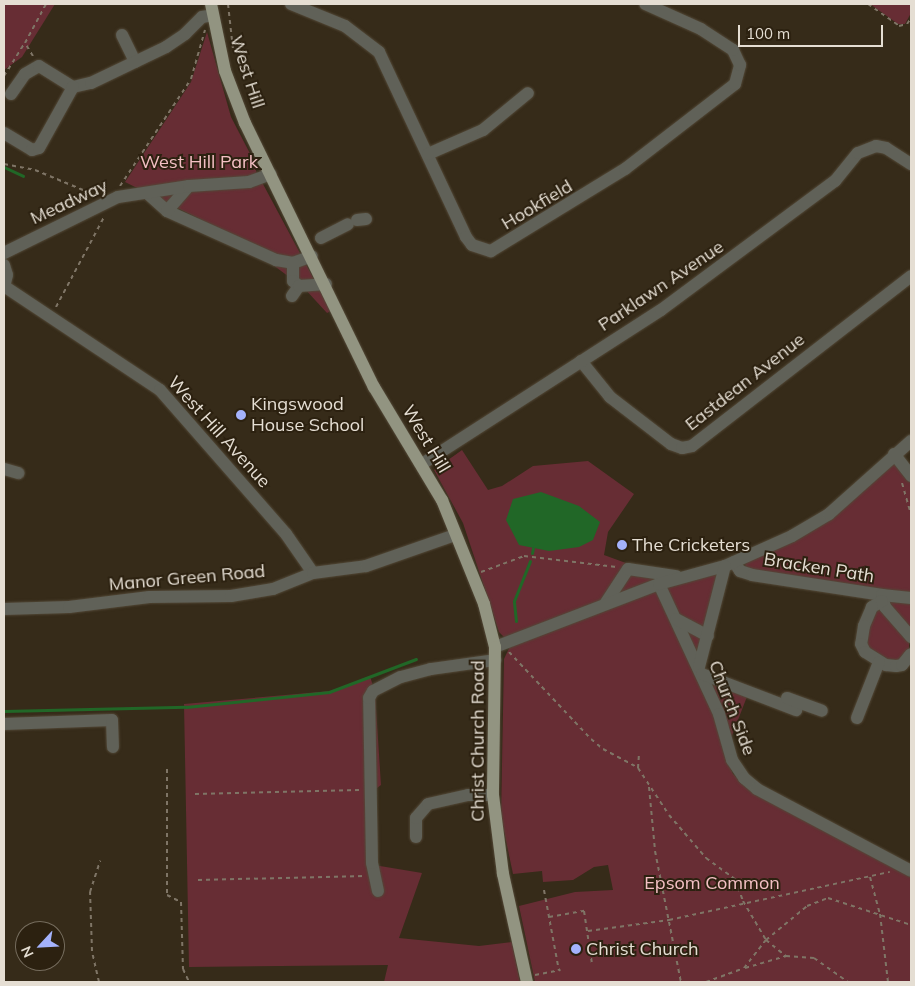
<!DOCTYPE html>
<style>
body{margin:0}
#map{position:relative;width:915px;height:986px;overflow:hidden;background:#362b19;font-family:Mulish,sans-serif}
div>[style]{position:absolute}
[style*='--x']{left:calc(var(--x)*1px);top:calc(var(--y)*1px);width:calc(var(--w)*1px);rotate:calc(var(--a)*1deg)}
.green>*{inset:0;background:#672d34}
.water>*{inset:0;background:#216727}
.stream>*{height:3px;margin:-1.5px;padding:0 1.5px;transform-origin:1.5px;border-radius:1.5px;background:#216727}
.path>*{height:2px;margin-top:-1px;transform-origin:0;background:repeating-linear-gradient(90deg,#7f7566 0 4px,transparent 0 8px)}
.roads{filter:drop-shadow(0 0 1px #524837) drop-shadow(0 0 1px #524837)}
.minor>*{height:12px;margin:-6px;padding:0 6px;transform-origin:6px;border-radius:6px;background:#606158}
.major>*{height:12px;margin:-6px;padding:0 6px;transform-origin:6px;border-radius:6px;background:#929481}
.dots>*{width:14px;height:14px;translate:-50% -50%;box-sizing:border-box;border:2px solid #2c2110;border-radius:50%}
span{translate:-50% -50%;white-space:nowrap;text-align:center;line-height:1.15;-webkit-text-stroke:4px #2c2110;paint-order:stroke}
.street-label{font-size:18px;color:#e5ded3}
.park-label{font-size:18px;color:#f4c0c4}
.poi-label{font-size:18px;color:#e5ded3}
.left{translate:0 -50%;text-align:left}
.frame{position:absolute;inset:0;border:5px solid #e5ded3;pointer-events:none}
.north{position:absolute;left:15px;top:921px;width:50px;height:50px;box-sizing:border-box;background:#2c2110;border:1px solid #766d5e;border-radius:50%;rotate:245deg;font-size:14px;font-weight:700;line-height:20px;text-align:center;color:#e5ded3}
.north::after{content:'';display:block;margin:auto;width:18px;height:22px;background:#a4b2fc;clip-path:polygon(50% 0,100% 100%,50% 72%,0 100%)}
.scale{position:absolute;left:738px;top:25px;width:145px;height:22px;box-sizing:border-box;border:2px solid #e5ded3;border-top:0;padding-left:6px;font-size:15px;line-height:18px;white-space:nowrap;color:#e5ded3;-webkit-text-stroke:4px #2c2110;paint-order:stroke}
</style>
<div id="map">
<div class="green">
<i style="clip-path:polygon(4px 4px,55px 4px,22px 57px,4px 70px)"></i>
<i style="clip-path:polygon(870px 4px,911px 4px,911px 13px,905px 24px,898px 24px)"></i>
<i style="clip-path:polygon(207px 32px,231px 117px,256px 165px,256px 171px,331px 311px,327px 313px,304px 288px,234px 236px,125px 182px,191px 82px)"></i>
<i style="clip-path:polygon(462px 450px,488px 490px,502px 486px,533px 466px,588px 461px,634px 494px,608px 532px,604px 555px,656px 574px,721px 570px,695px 668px,717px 716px,725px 756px,733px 774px,747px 787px,911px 877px,911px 982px,535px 982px,519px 906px,575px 892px,613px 890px,608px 865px,594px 867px,573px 880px,543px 882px,542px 871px,513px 874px,501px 817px,504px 659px,511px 644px,499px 632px,463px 523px,434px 470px)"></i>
<i style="clip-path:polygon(892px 462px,911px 481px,911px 593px,884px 591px,746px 569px,745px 563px,819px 526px)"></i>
<i style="clip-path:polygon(890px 600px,911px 602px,911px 632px,888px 606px)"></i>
<i style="clip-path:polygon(877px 607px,909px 641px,909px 652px,902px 660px,890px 661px,869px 652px,866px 633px)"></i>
<i style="clip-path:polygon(370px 676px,375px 693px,381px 785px,373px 791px,374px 865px,422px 873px,399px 938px,479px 946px,512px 942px,520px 982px,384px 982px,388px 965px,189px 967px,184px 704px,331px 691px)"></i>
<i style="clip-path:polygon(710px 679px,748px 694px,731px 738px)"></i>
</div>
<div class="water">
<i style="clip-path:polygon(541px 492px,579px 506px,600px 522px,593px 540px,579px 547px,549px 551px,519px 545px,506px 520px,513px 499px)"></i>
</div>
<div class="stream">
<i style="--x:4;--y:167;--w:21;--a:25"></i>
<i style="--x:532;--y:553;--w:5;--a:-79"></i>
<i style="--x:516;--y:621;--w:20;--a:-96"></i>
<i style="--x:514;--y:601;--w:43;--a:-68.2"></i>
<i style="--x:4;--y:711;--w:182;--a:-1.3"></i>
<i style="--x:186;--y:707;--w:144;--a:-6"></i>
<i style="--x:329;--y:692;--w:93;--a:-20.8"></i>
</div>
<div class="path">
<i style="--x:228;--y:4;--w:45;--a:83.7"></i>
<i style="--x:868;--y:4;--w:38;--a:35"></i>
<i style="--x:899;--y:26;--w:8;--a:-14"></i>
<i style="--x:907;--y:24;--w:7;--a:-56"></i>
<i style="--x:33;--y:56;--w:15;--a:-122"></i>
<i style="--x:25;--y:43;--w:44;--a:-61.7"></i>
<i style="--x:4;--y:76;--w:39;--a:-58"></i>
<i style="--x:4;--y:164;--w:32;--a:11"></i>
<i style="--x:35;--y:170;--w:65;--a:22.6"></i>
<i style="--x:120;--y:186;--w:128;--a:-56.4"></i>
<i style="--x:191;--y:79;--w:51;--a:-74.1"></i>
<i style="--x:56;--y:307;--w:102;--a:-61.9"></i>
<i style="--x:902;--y:483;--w:32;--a:74"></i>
<i style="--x:481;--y:572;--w:46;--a:-20.4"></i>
<i style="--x:524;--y:556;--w:93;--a:6.8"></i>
<i style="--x:509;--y:652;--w:120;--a:46.7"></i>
<i style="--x:591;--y:739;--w:16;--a:40"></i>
<i style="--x:603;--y:749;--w:40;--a:28"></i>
<i style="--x:638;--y:768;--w:56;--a:56.6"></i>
<i style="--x:669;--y:815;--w:57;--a:49.3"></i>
<i style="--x:706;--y:858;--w:37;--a:36"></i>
<i style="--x:736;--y:880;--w:22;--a:72"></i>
<i style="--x:743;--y:901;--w:45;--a:59.5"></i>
<i style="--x:766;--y:940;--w:26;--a:39"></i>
<i style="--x:786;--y:956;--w:28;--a:4"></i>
<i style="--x:814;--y:958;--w:42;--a:35.2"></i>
<i style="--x:638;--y:768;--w:14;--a:-86"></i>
<i style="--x:167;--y:769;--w:126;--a:90"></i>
<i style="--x:167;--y:895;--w:16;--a:27"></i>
<i style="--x:181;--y:902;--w:67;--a:88.3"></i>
<i style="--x:183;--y:969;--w:14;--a:65"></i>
<i style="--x:649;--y:787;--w:64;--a:84.6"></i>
<i style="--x:655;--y:851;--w:134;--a:78.8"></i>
<i style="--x:195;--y:794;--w:164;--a:-1.4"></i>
<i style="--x:870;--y:877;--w:38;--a:75"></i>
<i style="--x:880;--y:914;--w:68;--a:83.3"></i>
<i style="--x:198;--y:880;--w:167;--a:-1.4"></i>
<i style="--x:544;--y:890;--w:82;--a:79.5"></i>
<i style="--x:549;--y:917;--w:36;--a:-10"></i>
<i style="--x:584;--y:911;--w:54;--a:81.4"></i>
<i style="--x:588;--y:931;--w:82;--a:-7.7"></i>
<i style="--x:669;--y:920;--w:226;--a:-12.3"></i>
<i style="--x:745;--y:968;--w:43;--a:-16.3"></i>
<i style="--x:535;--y:975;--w:26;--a:-11"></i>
<i style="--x:99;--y:982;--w:32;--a:-103"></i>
<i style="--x:92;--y:951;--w:59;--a:-91.9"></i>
<i style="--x:90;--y:892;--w:33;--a:-72"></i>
<i style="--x:706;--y:982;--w:40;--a:-20.2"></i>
<i style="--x:744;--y:968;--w:36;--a:-52"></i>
<i style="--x:766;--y:940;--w:53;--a:-39.7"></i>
<i style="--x:807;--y:906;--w:22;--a:-21"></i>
<i style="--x:828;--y:898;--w:87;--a:18"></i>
</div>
<div class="roads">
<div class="minor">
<i style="--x:291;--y:4;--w:58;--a:22.2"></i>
<i style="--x:345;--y:26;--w:43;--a:37.4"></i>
<i style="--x:379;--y:52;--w:204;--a:64.8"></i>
<i style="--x:466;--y:237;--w:10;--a:53"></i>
<i style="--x:472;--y:245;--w:20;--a:18"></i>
<i style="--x:491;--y:251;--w:157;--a:-31.5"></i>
<i style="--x:625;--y:169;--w:139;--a:-37.7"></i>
<i style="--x:735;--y:84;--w:20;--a:-75"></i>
<i style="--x:740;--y:65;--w:17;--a:-115"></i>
<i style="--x:733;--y:50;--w:38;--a:-147"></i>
<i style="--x:701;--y:29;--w:61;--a:-155.9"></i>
<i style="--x:122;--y:35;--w:30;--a:64"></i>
<i style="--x:11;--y:94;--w:24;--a:-55"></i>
<i style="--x:25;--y:74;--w:16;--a:-30"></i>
<i style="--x:39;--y:66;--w:40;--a:32"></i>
<i style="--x:73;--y:87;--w:18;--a:-13"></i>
<i style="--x:91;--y:83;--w:83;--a:-25.6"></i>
<i style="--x:166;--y:47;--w:23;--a:-34"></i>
<i style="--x:185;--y:34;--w:24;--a:-45"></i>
<i style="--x:202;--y:17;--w:11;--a:-10"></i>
<i style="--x:4;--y:133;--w:33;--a:31"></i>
<i style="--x:32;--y:150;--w:7;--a:-16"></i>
<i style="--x:39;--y:148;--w:70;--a:-60.9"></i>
<i style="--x:428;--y:154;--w:60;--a:-23.6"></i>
<i style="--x:483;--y:130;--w:58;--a:-39.4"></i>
<i style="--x:147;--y:193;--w:27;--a:42"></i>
<i style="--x:167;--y:211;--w:120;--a:24.2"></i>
<i style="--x:276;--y:260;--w:17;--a:10"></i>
<i style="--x:293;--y:263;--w:20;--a:-20"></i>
<i style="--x:167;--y:211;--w:33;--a:-49"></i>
<i style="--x:357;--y:220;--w:9;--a:-6"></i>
<i style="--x:321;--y:238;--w:30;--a:-27"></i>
<i style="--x:4;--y:253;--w:127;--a:-26.2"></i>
<i style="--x:118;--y:197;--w:72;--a:-8.8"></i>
<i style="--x:189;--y:186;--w:60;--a:-3.8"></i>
<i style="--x:249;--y:182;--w:23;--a:-20"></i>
<i style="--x:293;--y:263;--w:18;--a:90"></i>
<i style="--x:293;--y:281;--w:8;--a:40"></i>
<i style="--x:4;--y:265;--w:10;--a:73"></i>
<i style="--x:7;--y:275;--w:12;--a:104"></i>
<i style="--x:4;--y:286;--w:187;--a:33.7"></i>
<i style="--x:160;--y:390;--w:191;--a:48.8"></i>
<i style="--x:286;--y:534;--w:47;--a:55.3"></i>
<i style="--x:292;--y:296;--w:12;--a:-55"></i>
<i style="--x:299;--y:286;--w:27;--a:-4"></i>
<i style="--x:581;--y:361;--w:46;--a:51.1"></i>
<i style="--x:610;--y:397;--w:77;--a:37.6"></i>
<i style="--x:671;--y:444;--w:12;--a:20"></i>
<i style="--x:682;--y:448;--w:10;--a:-11"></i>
<i style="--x:692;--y:446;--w:277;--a:-37.8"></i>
<i style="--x:894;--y:454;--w:28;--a:52"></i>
<i style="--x:422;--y:464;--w:284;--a:-32.8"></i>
<i style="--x:661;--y:310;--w:217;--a:-36.6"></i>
<i style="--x:835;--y:181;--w:36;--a:-51"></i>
<i style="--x:858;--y:153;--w:19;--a:-21"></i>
<i style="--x:876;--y:146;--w:10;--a:11"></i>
<i style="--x:886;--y:148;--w:30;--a:33"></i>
<i style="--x:4;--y:469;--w:15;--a:16"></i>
<i style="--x:734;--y:562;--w:11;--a:56"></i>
<i style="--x:740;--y:571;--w:13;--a:18"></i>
<i style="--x:752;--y:575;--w:132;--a:8.7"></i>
<i style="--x:882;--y:595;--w:12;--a:76"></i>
<i style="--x:885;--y:607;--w:40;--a:49"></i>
<i style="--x:659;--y:584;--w:143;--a:65.2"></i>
<i style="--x:719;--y:714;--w:48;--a:74.2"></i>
<i style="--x:732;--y:760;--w:22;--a:56"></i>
<i style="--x:744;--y:778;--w:17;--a:40"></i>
<i style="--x:757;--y:789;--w:174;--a:28"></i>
<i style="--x:882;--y:595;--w:29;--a:6"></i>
<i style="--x:882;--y:601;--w:12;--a:149"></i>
<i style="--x:872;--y:607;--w:21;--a:113"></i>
<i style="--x:864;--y:626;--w:18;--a:99"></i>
<i style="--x:861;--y:644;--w:9;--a:63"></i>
<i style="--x:865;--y:652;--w:25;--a:32"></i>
<i style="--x:886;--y:665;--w:10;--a:6"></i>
<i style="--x:896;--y:666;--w:6;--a:-9"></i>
<i style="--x:902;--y:665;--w:14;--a:-51"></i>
<i style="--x:605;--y:604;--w:42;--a:-56.7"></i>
<i style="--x:628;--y:569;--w:49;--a:8.3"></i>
<i style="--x:4;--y:609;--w:65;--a:-1.8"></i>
<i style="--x:69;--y:607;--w:81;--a:-7.1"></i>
<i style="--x:149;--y:597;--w:82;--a:-0.7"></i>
<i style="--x:231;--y:596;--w:43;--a:-9.5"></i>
<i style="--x:273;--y:589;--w:43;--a:-21.8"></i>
<i style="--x:313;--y:573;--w:53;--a:-7.5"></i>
<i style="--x:366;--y:566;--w:94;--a:-19.2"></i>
<i style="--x:676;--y:619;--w:36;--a:28"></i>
<i style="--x:495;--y:647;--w:176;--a:-21"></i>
<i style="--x:659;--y:584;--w:68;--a:-15.3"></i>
<i style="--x:725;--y:566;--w:73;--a:-24.1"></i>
<i style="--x:792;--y:536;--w:43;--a:-30.7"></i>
<i style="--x:829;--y:514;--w:110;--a:-41.7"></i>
<i style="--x:699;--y:667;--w:104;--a:-75.6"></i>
<i style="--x:702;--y:674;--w:101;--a:21"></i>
<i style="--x:787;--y:698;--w:37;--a:20"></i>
<i style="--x:857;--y:718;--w:60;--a:-68.6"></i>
<i style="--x:4;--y:724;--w:108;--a:-2.1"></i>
<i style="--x:112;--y:720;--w:27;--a:88"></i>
<i style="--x:416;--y:837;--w:19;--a:-90"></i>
<i style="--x:416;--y:818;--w:18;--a:-49"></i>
<i style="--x:428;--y:804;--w:41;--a:-12.7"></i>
<i style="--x:468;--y:795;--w:25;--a:0"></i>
<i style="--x:378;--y:891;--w:29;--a:-102"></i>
<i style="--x:372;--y:863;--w:165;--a:-91"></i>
<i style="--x:369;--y:698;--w:8;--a:-60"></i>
<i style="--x:373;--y:691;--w:31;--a:-27"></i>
<i style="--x:401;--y:677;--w:31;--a:-15"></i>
<i style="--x:431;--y:669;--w:65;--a:-8"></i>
</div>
<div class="major">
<i style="--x:211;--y:4;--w:68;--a:78.2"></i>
<i style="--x:225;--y:71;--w:56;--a:69"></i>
<i style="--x:245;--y:123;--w:294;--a:64"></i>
<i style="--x:374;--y:387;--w:132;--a:59"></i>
<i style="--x:442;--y:500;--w:112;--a:68"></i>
<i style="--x:484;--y:604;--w:44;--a:75.7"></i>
<i style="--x:495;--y:647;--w:148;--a:90.8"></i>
<i style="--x:493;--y:795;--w:80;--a:82.8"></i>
<i style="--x:503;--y:874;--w:111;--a:77.5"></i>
</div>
</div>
<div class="dots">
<i style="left:241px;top:415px;background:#a4b2fc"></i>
<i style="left:622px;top:545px;background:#a4b2fc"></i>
<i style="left:576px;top:949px;background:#a4b2fc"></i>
</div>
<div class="street-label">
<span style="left:247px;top:72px;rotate:72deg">West Hill</span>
<span style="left:69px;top:202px;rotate:-25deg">Meadway</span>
<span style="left:537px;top:205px;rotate:-31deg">Hookfield</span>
<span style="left:661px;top:286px;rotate:-34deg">Parklawn Avenue</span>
<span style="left:745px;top:382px;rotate:-38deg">Eastdean Avenue</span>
<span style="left:219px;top:432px;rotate:48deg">West Hill Avenue</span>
<span style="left:426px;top:439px;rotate:59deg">West Hill</span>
<span style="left:819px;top:568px;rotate:9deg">Bracken Path</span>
<span style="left:187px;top:578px;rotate:-5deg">Manor Green Road</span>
<span style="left:732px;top:708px;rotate:69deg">Church Side</span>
<span style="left:478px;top:741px;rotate:-90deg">Christ Church Road</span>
</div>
<div class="park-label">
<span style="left:199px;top:162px">West Hill Park</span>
<span style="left:712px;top:883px">Epsom Common</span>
</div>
<div class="poi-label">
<span class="left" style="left:251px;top:415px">Kingswood<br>House School</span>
<span class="left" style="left:632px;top:545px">The Cricketers</span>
<span class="left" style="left:586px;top:949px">Christ Church</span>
</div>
<div class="frame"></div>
<div class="north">N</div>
<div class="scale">100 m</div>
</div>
